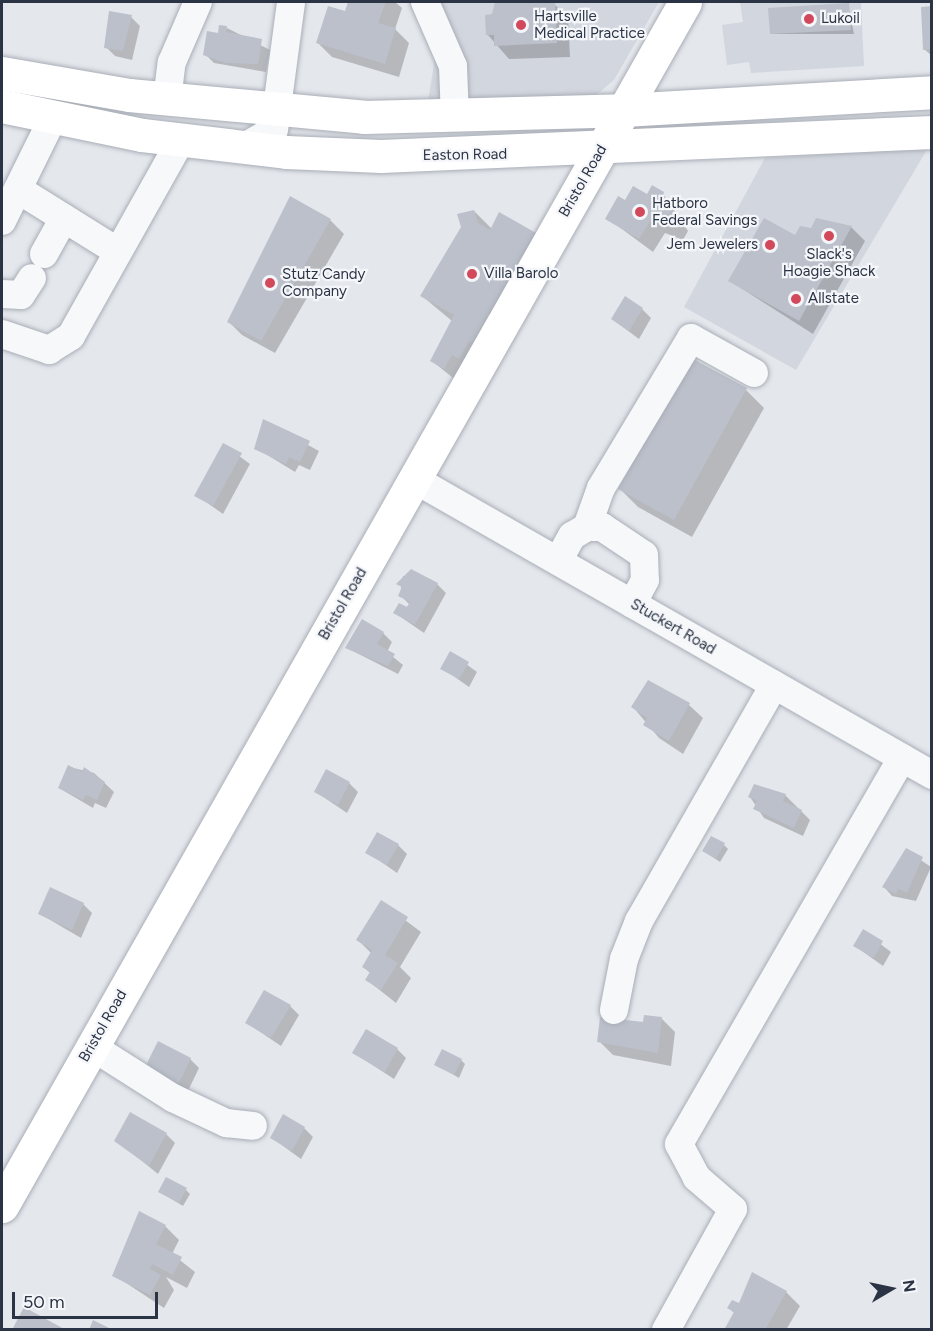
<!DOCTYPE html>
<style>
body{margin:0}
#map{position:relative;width:933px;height:1331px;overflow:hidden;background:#e4e7ec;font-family:Figtree,sans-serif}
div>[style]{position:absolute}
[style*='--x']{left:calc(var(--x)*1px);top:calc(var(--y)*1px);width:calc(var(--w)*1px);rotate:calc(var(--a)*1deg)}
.built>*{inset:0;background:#d2d6de}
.shadow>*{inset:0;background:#0003}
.building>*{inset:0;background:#bbc0ca}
.roads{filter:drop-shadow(0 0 2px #a9aeb7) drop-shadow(0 0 2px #a9aeb7)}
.minor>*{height:28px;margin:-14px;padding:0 14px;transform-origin:14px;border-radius:14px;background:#f7f8fa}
.major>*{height:33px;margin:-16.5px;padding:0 16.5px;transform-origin:16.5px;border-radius:16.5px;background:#fff}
.highway>*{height:33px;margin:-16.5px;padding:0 16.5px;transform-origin:16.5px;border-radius:16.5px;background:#fff}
.dots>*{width:16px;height:16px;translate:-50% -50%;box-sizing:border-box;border:3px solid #f4f6f9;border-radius:50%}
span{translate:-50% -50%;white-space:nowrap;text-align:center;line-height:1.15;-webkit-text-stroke:4.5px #f4f6f9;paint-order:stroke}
.poi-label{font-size:15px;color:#2b3445}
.left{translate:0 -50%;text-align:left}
.right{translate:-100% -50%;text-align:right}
.street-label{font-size:15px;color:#2b3445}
.frame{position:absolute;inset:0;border:3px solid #2b3445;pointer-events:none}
.north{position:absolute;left:861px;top:1259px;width:60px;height:60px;-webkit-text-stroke:4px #f4f6f9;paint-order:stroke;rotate:81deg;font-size:16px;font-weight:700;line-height:24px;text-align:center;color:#2b3445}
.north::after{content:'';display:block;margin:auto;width:21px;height:27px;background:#2b3445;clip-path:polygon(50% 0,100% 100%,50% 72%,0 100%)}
.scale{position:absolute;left:12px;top:1292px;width:146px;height:27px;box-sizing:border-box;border:3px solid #2b3445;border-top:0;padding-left:8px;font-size:18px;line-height:21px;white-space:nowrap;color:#2b3445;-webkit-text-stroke:4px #f4f6f9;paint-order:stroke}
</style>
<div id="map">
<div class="built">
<i style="clip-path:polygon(413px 2px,659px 2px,614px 80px,595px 96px,428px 101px,435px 58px)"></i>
<i style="clip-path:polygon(740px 2px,861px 2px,864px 66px,751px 73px,749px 62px,727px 65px,722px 25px,743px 22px)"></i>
<i style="clip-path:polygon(928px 148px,796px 370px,684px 307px,765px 158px)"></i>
</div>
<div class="shadow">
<i style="clip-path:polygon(349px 2px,395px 2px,402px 8px,395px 29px,409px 43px,399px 77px,332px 57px,318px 43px,346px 13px)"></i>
<i style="clip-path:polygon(496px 2px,554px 4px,568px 18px,570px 57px,509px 59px,488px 35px)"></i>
<i style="clip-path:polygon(848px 5px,854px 34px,771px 34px)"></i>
<i style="clip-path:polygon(932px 8px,932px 56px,924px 49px)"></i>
<i style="clip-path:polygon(131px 17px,140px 26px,132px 60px,115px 56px,106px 47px)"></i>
<i style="clip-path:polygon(227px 28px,270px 50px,266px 72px,214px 63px,205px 54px)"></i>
<i style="clip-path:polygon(663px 194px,688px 231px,683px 240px,665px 233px,653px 252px,607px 218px)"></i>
<i style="clip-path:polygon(474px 211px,492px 229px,535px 234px,463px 386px,432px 361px,452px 321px,422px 296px)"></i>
<i style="clip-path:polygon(330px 220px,344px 234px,275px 353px,242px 335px,228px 321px)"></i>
<i style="clip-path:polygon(817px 220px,851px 227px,865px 241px,813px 334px,730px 281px,812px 229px)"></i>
<i style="clip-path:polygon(642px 309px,651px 318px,639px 339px,612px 319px)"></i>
<i style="clip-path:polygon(746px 390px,764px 408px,692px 537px,638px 507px,620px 489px)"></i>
<i style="clip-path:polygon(264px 421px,319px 451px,310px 470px,299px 465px,295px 472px,256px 448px)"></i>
<i style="clip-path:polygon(224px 445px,250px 464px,223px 514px,196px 495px)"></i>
<i style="clip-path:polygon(403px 576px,437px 584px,446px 593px,424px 633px,395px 613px,410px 605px,400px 595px)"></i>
<i style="clip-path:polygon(383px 633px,392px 642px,387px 652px,403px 665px,398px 674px,347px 648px)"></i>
<i style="clip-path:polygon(451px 653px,477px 672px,469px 687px,442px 668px)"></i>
<i style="clip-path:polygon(689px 705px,703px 718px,683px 754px,659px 738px,633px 707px)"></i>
<i style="clip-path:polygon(69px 767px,94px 773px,114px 792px,106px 808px,95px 803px,93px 808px,59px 788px)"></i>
<i style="clip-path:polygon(349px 783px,358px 792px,347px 813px,316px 792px)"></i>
<i style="clip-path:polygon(785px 795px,810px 820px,803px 836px,764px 818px,750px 797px)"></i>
<i style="clip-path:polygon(398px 845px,407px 854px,397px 873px,367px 852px)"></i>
<i style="clip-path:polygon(724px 845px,728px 849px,720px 862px,704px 851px)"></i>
<i style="clip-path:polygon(906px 850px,931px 867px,916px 901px,892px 896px,884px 887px)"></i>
<i style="clip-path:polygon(381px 902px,421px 932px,400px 967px,411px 978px,396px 1003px,367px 980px,371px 974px,364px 967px,372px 954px,358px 940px)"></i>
<i style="clip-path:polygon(83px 904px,92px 913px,81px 938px,40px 914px)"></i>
<i style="clip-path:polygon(863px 931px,891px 952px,883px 966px,855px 946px)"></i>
<i style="clip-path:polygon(290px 1006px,299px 1015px,281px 1046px,247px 1023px)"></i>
<i style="clip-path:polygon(661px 1018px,675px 1032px,671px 1066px,613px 1055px,599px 1041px)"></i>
<i style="clip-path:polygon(397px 1049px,406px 1058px,394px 1079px,354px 1053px)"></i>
<i style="clip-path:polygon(190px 1059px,199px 1068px,187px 1093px,157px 1074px)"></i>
<i style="clip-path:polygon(461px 1060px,465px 1064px,459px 1078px,436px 1064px)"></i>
<i style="clip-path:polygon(304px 1128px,313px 1137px,301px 1159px,272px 1138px)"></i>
<i style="clip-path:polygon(166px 1134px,175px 1143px,158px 1174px,116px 1140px)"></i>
<i style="clip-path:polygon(186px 1190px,190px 1194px,183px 1206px,160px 1192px)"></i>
<i style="clip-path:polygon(165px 1226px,179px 1240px,172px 1254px,195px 1272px,187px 1288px,166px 1277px,174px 1290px,164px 1308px,114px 1275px)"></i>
<i style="clip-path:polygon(786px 1292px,800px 1306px,786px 1330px,724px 1330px,735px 1314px,729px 1308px)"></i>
</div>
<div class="building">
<i style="clip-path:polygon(348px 2px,386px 2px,378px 23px,396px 28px,385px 64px,316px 43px,328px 6px,345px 11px)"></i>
<i style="clip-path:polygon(495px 2px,555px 2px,557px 43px,494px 46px,494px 35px,486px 35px,485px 15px,492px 14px)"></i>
<i style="clip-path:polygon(849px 3px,851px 30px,770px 34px,768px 8px)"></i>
<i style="clip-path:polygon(932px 6px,932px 49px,923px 50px,921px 7px)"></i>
<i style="clip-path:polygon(109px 11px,132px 15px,123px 51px,104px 48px)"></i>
<i style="clip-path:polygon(219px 25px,227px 26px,226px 32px,262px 39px,258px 64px,225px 63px,203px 55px,207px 31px,218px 33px)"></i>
<i style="clip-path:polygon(652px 185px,664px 192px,661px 203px,676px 216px,669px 227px,651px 220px,639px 239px,605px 219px,618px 196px,625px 200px,633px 186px,647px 194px)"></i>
<i style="clip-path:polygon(290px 196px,331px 219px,261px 341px,227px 322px)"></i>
<i style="clip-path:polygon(474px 210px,478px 223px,490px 230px,499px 212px,536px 233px,473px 343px,469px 341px,459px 359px,452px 355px,444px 369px,430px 361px,454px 315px,420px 296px,461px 227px,457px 214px)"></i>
<i style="clip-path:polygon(764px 218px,795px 235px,800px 226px,811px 228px,816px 218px,852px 226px,799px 321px,728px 281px)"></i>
<i style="clip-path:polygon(625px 296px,643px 308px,629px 331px,611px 319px)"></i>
<i style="clip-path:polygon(691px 358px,747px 388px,674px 520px,618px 489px)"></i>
<i style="clip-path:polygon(263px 419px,310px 441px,300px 462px,289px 457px,286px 464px,254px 449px)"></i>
<i style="clip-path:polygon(223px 443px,242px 453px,213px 506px,194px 496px)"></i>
<i style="clip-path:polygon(411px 569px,438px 583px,415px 625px,393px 613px,399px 603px,407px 607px,410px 602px,398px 596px,402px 587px,396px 584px)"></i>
<i style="clip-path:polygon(362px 619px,384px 632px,377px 644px,395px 654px,388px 666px,345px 648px)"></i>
<i style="clip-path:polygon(450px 651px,469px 662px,459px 679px,440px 669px)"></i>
<i style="clip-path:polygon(648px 680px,690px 703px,669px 741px,643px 725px,647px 718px,631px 707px)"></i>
<i style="clip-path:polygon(68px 765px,82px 772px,84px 767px,105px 782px,97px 800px,86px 795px,83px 800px,58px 788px)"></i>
<i style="clip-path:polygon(326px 769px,350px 782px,338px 805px,314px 792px)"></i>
<i style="clip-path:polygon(754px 784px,786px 794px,783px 801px,802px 810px,794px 828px,753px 809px,757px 801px,748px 797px)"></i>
<i style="clip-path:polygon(377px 832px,399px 844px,387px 865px,365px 853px)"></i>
<i style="clip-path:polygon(711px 836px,725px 843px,716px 859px,702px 851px)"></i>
<i style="clip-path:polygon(906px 848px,923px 857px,907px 893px,898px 889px,896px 894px,882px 887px)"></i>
<i style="clip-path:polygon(50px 887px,84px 903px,72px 930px,38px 914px)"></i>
<i style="clip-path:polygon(381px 900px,408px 917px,385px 955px,398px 963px,381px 990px,365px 980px,370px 972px,362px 967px,372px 950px,356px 940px)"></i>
<i style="clip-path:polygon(863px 929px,883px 941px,874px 958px,853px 946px)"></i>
<i style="clip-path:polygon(264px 990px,291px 1005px,271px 1038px,245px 1023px)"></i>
<i style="clip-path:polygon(644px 1015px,662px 1017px,658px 1053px,597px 1042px,600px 1017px,643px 1022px)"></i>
<i style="clip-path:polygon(366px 1029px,398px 1048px,385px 1072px,352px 1053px)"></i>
<i style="clip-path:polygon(158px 1041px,191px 1058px,178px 1085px,146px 1065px)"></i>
<i style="clip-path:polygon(442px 1049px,462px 1059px,454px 1075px,434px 1065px)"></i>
<i style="clip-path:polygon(130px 1112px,167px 1133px,149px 1166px,114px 1141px)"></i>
<i style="clip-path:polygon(283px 1114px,305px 1127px,292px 1151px,270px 1138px)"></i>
<i style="clip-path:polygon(166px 1177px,187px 1188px,179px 1203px,158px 1192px)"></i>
<i style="clip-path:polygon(139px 1211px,166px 1225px,156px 1244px,182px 1257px,173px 1275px,152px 1264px,150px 1269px,161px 1275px,150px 1295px,112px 1276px)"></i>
<i style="clip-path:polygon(752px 1272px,787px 1291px,765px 1330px,724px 1330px,734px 1312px,727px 1308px,732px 1300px,739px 1303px)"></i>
<i style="clip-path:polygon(24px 1307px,66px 1330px,12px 1330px)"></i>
<i style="clip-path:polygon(93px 1320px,113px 1330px,89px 1330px)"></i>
</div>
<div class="roads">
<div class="minor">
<i style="--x:425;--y:2;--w:70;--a:66.4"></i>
<i style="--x:453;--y:66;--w:51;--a:87.8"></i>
<i style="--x:167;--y:100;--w:38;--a:-83"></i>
<i style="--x:172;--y:62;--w:65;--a:-66.6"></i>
<i style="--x:244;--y:147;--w:34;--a:-30"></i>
<i style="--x:274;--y:130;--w:129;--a:-82.4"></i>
<i style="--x:19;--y:190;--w:115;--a:31.9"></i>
<i style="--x:2;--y:221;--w:115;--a:-63.7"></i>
<i style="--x:44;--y:254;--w:41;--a:-60.9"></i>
<i style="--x:2;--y:294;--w:19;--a:3"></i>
<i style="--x:21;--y:295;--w:20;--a:-57"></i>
<i style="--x:2;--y:334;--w:50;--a:18.8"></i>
<i style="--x:49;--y:350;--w:26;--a:-32"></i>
<i style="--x:71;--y:336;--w:225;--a:-60.7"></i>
<i style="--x:414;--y:479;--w:597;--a:29.74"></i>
<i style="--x:587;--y:527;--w:41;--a:-70.3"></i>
<i style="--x:601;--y:488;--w:175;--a:-59"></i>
<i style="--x:691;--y:338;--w:72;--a:29.1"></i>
<i style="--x:558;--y:561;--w:29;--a:-61"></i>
<i style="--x:572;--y:536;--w:17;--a:-31"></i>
<i style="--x:587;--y:527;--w:15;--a:0"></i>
<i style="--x:602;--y:527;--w:50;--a:33.7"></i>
<i style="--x:644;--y:555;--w:25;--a:88"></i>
<i style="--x:645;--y:580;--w:27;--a:118"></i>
<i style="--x:614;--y:1010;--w:52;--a:-78.9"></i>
<i style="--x:624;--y:959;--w:41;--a:-68.5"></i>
<i style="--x:639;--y:921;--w:272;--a:-60.2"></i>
<i style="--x:91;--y:1046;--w:97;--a:32.4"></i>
<i style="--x:173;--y:1098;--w:59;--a:25.3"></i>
<i style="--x:226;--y:1123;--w:27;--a:6"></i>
<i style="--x:666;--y:1330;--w:138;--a:-61"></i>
<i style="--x:733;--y:1209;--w:48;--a:-139.3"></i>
<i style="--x:697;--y:1178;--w:38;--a:-118"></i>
<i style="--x:679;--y:1144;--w:446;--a:-60"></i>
</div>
<div class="major">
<i style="--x:2;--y:1206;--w:1384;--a:-60.43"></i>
</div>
<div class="highway">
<i style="--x:2;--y:73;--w:129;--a:9.8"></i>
<i style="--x:129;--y:95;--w:236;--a:5.3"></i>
<i style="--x:364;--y:117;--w:259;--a:-1.5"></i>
<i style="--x:623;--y:110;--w:310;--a:-3.3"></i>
<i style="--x:2;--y:106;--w:143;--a:11.7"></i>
<i style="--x:142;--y:135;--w:145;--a:6.7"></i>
<i style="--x:286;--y:152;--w:95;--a:2.4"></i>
<i style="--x:381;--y:156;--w:552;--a:-2.49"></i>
</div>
</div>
<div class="dots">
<i style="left:809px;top:19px;background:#d1495b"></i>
<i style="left:521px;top:25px;background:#d1495b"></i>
<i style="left:640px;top:212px;background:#d1495b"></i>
<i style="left:829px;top:236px;background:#d1495b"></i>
<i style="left:770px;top:245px;background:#d1495b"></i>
<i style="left:472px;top:274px;background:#d1495b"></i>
<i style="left:270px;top:283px;background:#d1495b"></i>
<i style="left:796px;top:299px;background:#d1495b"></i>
</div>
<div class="poi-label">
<span class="left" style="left:534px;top:25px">Hartsville<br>Medical Practice</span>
<span class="left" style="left:821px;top:19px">Lukoil</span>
<span class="left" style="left:652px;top:212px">Hatboro<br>Federal Savings</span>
<span class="right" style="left:758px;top:245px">Jem Jewelers</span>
<span style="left:829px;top:263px">Slack's<br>Hoagie Shack</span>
<span class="left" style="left:282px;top:283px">Stutz Candy<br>Company</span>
<span class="left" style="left:484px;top:274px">Villa Barolo</span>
<span class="left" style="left:808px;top:299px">Allstate</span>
</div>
<div class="street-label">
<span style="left:465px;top:155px;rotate:-1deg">Easton Road</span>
<span style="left:583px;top:181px;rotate:-60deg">Bristol Road</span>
<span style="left:343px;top:604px;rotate:-60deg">Bristol Road</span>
<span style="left:673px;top:627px;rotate:30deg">Stuckert Road</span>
<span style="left:103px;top:1026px;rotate:-60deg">Bristol Road</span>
</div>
<div class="frame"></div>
<div class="north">N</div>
<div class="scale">50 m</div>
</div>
